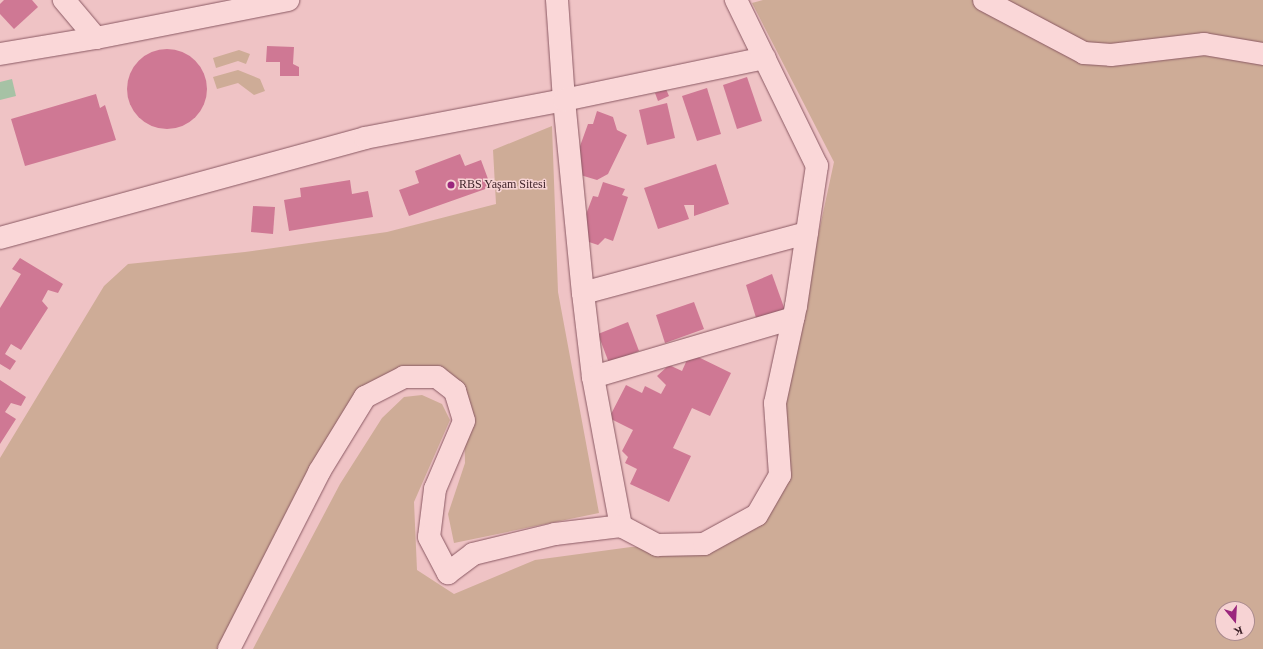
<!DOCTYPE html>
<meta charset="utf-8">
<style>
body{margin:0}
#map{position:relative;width:1263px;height:649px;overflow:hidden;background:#efc3c5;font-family:Georgia,serif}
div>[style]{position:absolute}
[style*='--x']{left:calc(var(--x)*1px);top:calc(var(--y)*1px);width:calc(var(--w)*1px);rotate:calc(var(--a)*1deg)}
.green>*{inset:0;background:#ceac97}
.water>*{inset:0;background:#a6c2a5}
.building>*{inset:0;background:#cf7894}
.round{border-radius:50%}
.roads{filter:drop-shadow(0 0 1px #8a5963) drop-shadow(0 0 1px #8a5963)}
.minor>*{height:22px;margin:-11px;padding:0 11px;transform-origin:11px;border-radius:11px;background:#fad7d8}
.dots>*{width:11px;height:11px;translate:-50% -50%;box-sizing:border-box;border:2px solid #f7d3d4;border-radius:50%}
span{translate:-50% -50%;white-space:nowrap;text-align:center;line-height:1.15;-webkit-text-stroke:3px #f7d3d4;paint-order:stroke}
.poi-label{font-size:12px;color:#3a1e25}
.left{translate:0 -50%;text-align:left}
.north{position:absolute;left:1215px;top:601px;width:40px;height:40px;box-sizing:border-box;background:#f7d3d4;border:1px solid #ab8b8e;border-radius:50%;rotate:162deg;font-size:11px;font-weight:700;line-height:16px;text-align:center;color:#3a1e25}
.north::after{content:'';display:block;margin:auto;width:14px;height:18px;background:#9b277d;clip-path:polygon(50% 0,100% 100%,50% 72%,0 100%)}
</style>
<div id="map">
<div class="green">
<i style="clip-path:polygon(evenodd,763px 0,1263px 0,1263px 649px,253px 649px,340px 484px,382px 418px,404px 397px,422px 395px,442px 404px,450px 420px,414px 502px,417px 570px,454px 594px,535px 560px,631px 547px,705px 548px,784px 480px,783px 384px,805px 296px,834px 162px,752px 3px,763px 0,1223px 609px,1247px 609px,1247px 633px,1223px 633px,1223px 609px)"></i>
<i style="clip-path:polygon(239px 50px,250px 54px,246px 64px,238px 61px,216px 68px,213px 58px)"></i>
<i style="clip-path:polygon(238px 70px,260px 79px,265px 91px,254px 95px,238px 83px,217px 89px,213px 77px)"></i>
<i style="clip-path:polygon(552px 126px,558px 292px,599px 513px,454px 543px,448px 514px,465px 463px,464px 421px,437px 377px,365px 397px,229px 649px,0 649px,0 458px,104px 286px,128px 264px,245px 252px,387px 232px,496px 204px,493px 150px)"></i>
</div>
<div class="water">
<i style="clip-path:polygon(12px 79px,16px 96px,0 100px,0 82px)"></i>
</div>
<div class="building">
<i style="clip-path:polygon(4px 0,32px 0,38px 7px,14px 29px,0 14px,0 4px)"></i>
<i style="clip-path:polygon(267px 46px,294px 47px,293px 64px,299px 67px,299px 76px,280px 76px,280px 62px,266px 62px)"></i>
<i class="round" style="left:127px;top:49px;width:80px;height:80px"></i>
<i style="clip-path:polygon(747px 77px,762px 121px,737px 129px,723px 85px)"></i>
<i style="clip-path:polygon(707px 88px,721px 134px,697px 141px,682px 96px)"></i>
<i style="clip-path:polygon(666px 89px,669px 96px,658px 101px,655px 93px)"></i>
<i style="clip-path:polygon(96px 94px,100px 108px,105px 105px,116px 140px,25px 166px,11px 119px)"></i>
<i style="clip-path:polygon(667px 103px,675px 138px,647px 145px,639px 110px)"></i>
<i style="clip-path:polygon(597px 111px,613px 117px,617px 130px,627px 135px,608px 174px,597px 180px,577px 174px,575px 160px,588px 124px,593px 124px)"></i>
<i style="clip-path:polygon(460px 154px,465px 166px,481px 160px,491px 187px,409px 216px,399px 190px,419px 183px,415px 171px)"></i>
<i style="clip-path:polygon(716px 164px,729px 204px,694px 216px,694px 205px,684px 205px,689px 219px,658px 229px,644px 188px)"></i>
<i style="clip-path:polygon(350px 180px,352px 194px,368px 191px,373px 217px,289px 231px,284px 200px,301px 197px,300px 188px)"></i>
<i style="clip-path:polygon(603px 182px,625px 189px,622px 195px,628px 197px,613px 241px,605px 238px,598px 245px,577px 238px,593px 196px,598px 197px)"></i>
<i style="clip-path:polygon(253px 206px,275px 207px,273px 234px,251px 232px)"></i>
<i style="clip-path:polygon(20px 258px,63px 284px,58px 293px,48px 290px,42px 301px,48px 308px,21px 350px,11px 344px,5px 354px,16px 361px,10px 370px,0 364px,0 308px,21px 274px,12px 269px)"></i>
<i style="clip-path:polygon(772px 274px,786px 313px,757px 321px,746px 285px)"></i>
<i style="clip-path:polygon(694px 302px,704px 329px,665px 343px,656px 315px)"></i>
<i style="clip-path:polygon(628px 322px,639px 351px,609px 363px,598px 334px)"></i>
<i style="clip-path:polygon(690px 353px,731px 373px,710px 416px,692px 408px,673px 448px,691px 456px,669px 502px,630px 484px,637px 469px,625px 463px,628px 457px,622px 451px,633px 430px,609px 418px,626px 385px,642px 393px,645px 386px,661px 394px,666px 385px,657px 376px,669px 365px,682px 371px)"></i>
<i style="clip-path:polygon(0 380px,26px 397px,21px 406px,11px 403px,5px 412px,16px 419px,0 444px)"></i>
</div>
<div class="roads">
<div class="minor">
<i style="--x:557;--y:0;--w:100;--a:86"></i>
<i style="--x:564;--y:100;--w:194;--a:84.4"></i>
<i style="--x:583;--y:293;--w:85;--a:83.2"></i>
<i style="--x:593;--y:377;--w:152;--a:79.4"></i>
<i style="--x:984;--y:0;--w:113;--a:27.9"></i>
<i style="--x:1084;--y:53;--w:27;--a:4"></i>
<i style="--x:1111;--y:55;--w:94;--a:-6.7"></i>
<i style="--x:1204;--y:44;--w:60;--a:9.6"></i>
<i style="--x:96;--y:38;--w:196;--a:-11.2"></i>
<i style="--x:0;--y:54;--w:97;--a:-9.5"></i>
<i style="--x:96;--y:38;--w:50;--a:-130.1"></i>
<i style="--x:0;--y:238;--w:378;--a:-15.3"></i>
<i style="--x:365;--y:138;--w:203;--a:-10.8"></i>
<i style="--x:564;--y:100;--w:205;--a:-11.8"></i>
<i style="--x:583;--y:293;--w:232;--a:-15"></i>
<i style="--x:593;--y:377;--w:209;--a:-16.4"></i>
<i style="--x:229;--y:649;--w:199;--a:-63"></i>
<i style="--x:319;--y:472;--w:88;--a:-58.5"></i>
<i style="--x:365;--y:397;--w:44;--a:-27.1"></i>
<i style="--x:404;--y:377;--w:33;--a:0"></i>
<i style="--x:437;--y:377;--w:23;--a:38"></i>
<i style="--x:455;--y:391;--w:31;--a:73"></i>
<i style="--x:464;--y:421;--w:74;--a:113.1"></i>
<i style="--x:435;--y:489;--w:48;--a:97.1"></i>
<i style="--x:429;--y:537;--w:41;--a:62.2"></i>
<i style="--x:448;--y:573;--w:31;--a:-37"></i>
<i style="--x:473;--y:554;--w:84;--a:-13.7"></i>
<i style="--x:555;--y:534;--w:66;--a:-6.9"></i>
<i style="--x:621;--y:526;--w:41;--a:27.8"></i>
<i style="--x:657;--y:545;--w:47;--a:-1.2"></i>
<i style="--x:704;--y:544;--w:60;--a:-28.7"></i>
<i style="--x:757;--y:515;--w:46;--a:-60.1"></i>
<i style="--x:780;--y:475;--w:72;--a:-94"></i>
<i style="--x:775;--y:403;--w:99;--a:-77.8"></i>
<i style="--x:796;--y:306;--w:142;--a:-81.5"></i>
<i style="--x:817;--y:166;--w:185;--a:-116"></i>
</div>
</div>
<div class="dots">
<i style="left:451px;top:185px;background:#9b277d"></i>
</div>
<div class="poi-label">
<span class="left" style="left:459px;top:185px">RBS Yaşam Sitesi</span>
</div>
<div class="north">K</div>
</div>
